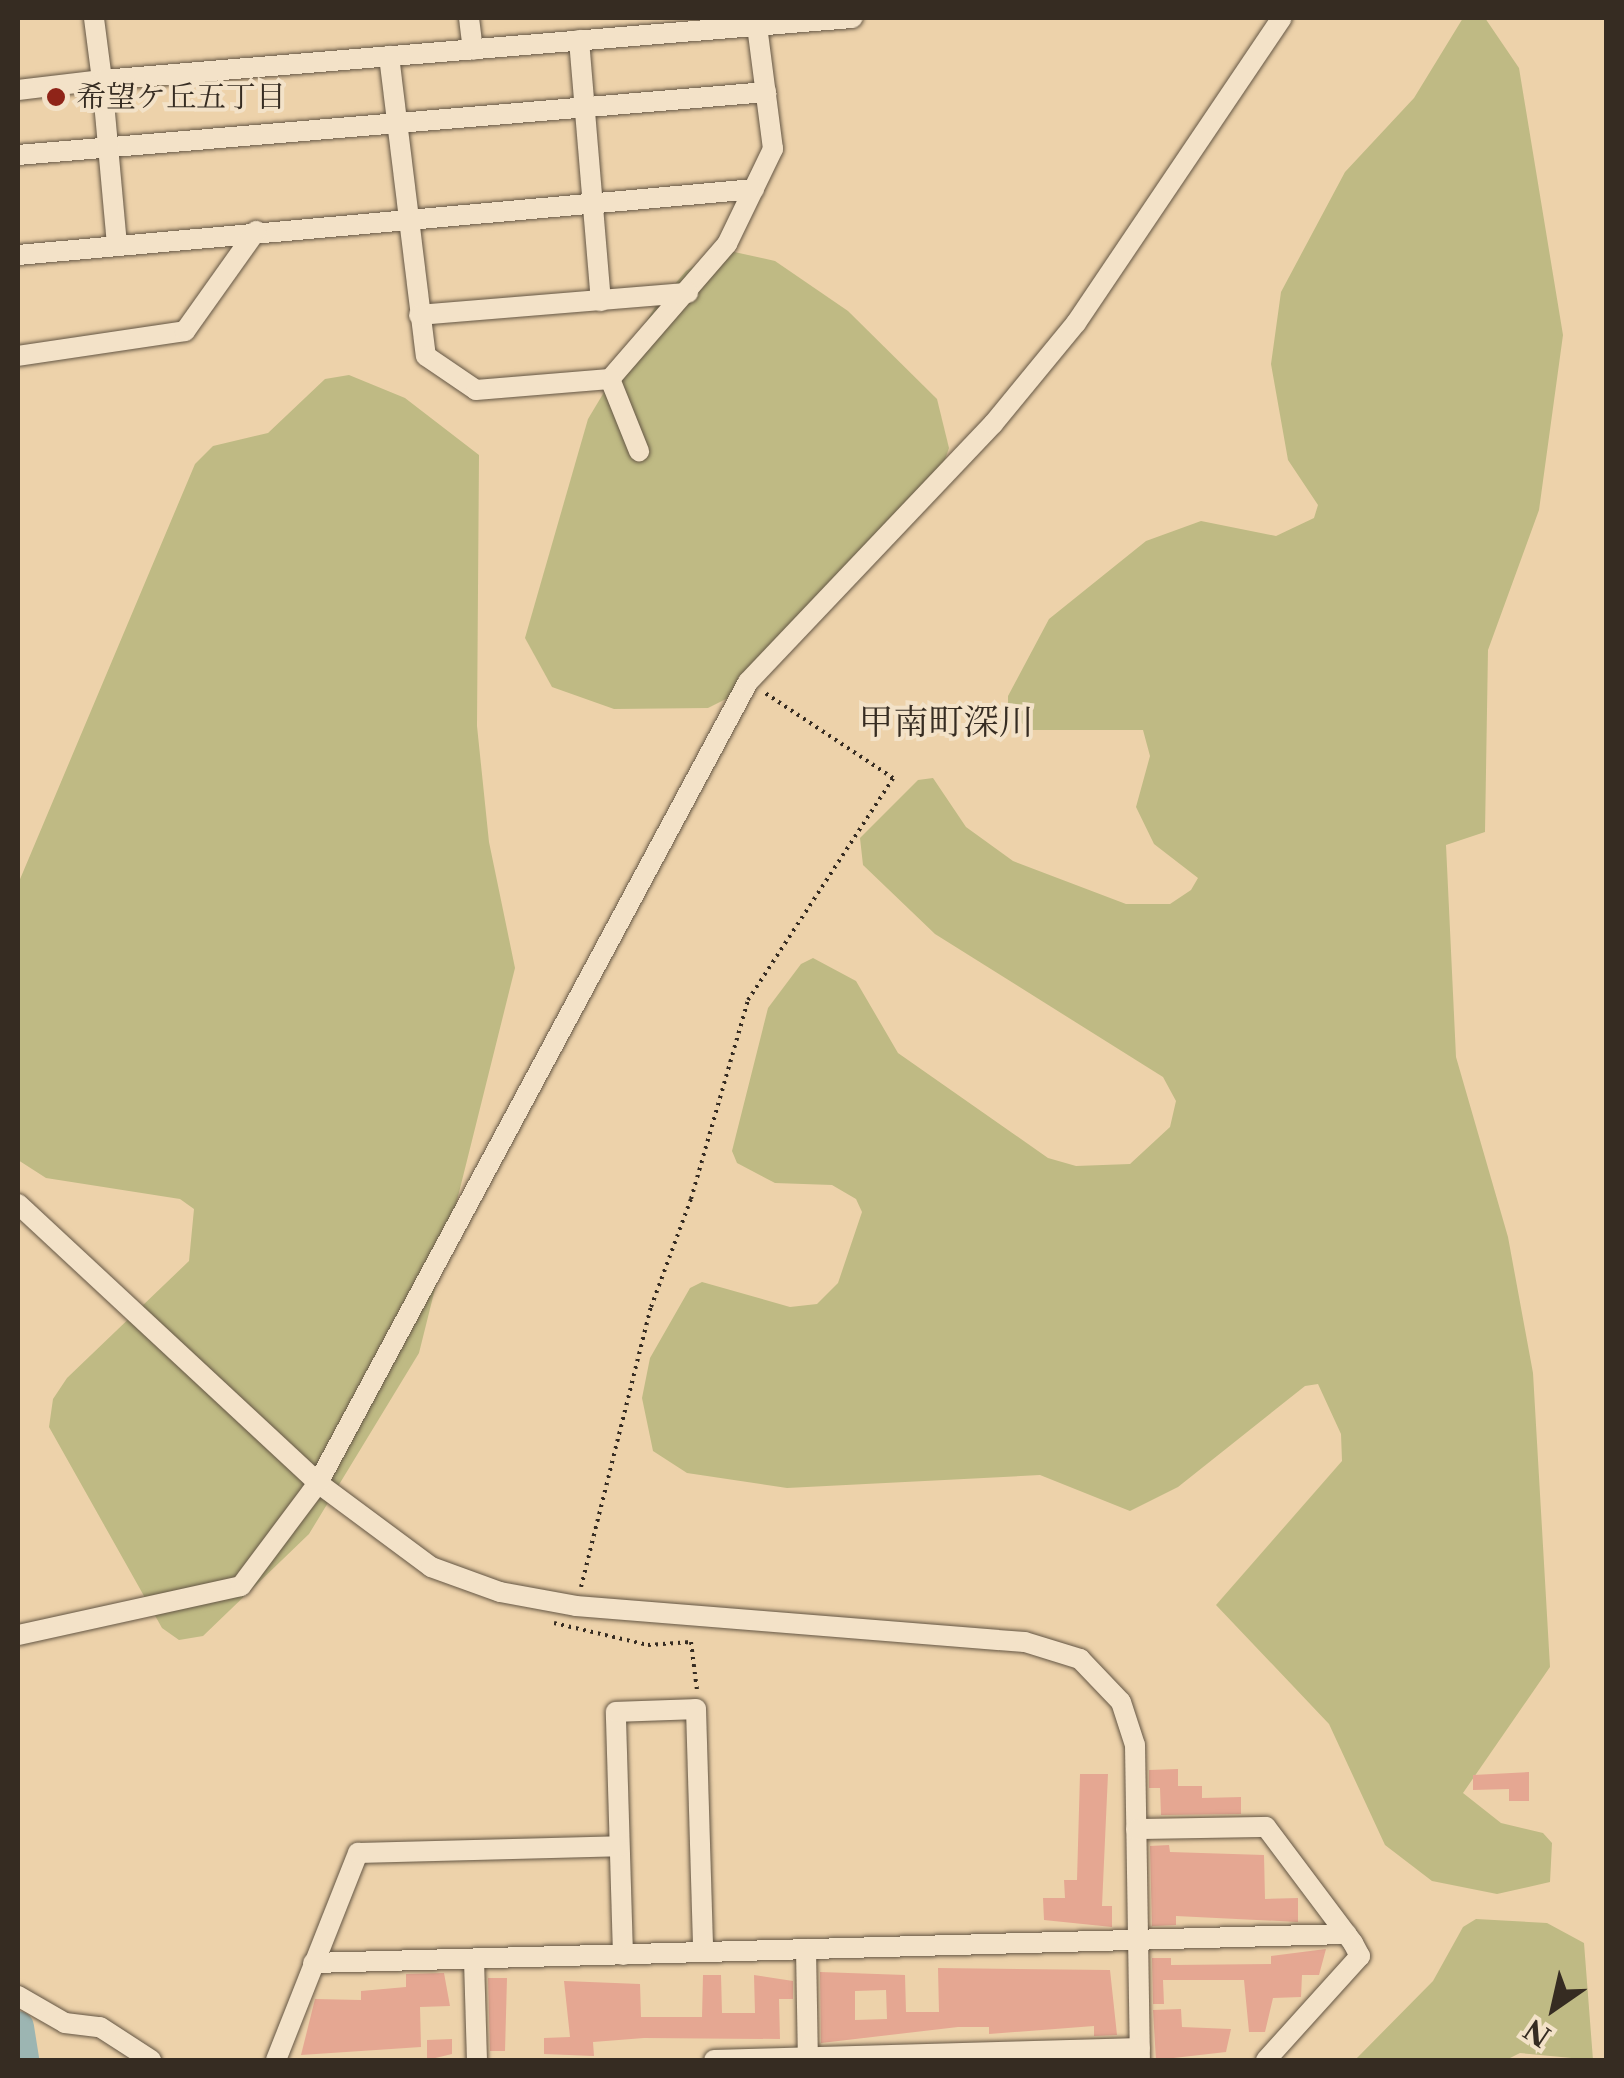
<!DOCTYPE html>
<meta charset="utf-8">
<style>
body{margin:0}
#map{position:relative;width:1624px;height:2078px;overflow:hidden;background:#edd2aa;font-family:"Libre Caslon Text","Noto Serif JP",serif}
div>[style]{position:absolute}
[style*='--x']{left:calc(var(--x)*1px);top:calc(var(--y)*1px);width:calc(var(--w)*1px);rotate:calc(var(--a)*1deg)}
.green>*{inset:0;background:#bfba84}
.river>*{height:32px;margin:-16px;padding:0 16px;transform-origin:16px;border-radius:16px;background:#9cb5b2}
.building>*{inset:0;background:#e5a792}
.path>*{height:4px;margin-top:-2px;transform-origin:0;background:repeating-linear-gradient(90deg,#362c22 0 2.5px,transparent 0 7.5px)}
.roads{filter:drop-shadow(0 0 2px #645644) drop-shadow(0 0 2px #645644)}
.minor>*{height:20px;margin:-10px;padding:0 10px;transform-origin:10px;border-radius:10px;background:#f3e2c8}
.dots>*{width:28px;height:28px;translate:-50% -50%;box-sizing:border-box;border:5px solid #f3e2c8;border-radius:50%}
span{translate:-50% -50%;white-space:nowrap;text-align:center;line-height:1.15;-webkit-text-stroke:8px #f3e2c8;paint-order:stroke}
.poi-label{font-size:30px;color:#362c22}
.left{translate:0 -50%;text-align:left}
.quarter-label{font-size:35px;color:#362c22}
.frame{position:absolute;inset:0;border:20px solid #362c22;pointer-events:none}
.north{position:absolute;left:1504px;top:1958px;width:100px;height:100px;-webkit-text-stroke:8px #f3e2c8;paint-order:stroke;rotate:214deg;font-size:28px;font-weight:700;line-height:40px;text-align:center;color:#362c22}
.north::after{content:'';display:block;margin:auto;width:35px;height:45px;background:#362c22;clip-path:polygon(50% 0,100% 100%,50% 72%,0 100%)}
</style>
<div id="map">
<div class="green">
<i style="clip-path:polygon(1463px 18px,1485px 18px,1519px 68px,1563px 335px,1539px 510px,1488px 650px,1485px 832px,1446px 845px,1456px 1057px,1508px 1237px,1533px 1373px,1550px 1667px,1463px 1793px,1501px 1823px,1543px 1833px,1552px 1843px,1550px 1882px,1497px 1894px,1432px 1881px,1385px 1845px,1329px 1724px,1216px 1605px,1342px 1461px,1341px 1434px,1318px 1384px,1305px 1386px,1178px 1487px,1130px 1511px,1040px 1475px,787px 1488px,687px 1473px,653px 1451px,642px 1398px,650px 1358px,690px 1288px,702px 1282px,790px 1307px,817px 1304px,838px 1283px,862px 1212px,856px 1199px,832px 1185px,775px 1183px,737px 1163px,732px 1151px,768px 1008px,801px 964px,813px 958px,856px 981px,898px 1053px,1048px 1158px,1076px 1166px,1130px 1164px,1170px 1127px,1176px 1101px,1163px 1077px,935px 934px,863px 865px,860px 838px,918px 780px,933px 778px,966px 827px,1013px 861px,1126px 904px,1170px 904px,1191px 890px,1198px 878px,1154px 844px,1136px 807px,1150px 756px,1143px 730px,1029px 730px,1008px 710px,1008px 696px,1049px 619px,1146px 541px,1201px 521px,1276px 536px,1314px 518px,1318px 505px,1288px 460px,1271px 364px,1281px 292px,1345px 172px,1414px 98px)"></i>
<i style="clip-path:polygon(721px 249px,775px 261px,848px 311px,937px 399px,949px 448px,933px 493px,738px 693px,708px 708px,614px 709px,552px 687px,525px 638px,588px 419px,655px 307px,686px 271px)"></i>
<i style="clip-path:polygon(349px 375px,405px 398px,479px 455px,477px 726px,489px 842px,515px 968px,419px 1353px,309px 1534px,203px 1636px,179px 1640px,162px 1628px,49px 1427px,53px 1399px,67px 1378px,189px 1261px,194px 1209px,180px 1199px,46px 1178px,18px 1160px,18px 884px,195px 464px,213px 446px,268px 433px,325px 379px)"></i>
<i style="clip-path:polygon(1476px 1919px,1547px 1923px,1584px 1943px,1593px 2060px,1520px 2053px,1506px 2060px,1355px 2060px,1433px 1981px,1463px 1927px)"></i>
</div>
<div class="river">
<i style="--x:18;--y:2027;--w:33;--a:81"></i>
</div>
<div class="building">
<i style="clip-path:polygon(1178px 1769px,1178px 1786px,1202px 1786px,1202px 1798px,1241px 1797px,1241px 1814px,1161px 1815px,1160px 1788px,1149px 1788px,1149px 1770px)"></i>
<i style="clip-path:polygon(1529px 1772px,1529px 1801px,1509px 1801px,1509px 1789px,1473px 1790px,1473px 1775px)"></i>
<i style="clip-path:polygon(1080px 1774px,1108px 1774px,1102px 1906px,1112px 1906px,1112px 1927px,1044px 1920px,1043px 1898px,1065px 1898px,1064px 1880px,1077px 1880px)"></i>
<i style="clip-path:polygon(1169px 1845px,1170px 1852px,1264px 1855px,1265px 1899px,1298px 1898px,1298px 1922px,1176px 1916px,1176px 1925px,1152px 1926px,1150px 1846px)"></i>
<i style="clip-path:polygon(1326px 1949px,1319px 1975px,1302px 1975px,1301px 1997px,1273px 1998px,1265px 2032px,1249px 2032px,1244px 1980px,1163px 1980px,1164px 2004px,1153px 2004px,1152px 1958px,1171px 1958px,1171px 1965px,1271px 1964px,1271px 1956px)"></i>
<i style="clip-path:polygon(evenodd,938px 1968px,1110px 1970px,1117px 2035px,1094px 2036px,1094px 2026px,989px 2034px,989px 2027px,958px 2027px,821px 2043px,820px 1972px,905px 1975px,906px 2012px,939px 2012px,938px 1968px,886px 1990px,887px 2019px,855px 2020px,855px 1991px,886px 1990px)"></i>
<i style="clip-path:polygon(444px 1973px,450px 2006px,420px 2007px,421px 2047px,301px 2055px,315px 1999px,361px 2000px,361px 1991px,406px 1987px,406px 1974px)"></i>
<i style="clip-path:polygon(703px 1975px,721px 1975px,722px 2013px,755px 2013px,754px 1975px,793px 1981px,793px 1999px,779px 1999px,780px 2039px,644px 2038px,593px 2042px,594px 2056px,544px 2054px,544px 2038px,570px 2037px,564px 1981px,640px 1984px,641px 2017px,702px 2017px)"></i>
<i style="clip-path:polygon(488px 1978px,507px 1978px,505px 2051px,490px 2051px)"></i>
<i style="clip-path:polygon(1181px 2009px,1182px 2027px,1231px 2029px,1226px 2052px,1156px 2060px,1153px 2010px)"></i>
<i style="clip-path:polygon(452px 2039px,452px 2054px,427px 2060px,427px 2040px)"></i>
</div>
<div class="path">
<i style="--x:581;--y:1587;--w:289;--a:-76"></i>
<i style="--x:651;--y:1307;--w:115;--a:-69.7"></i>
<i style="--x:691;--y:1199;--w:207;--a:-74"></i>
<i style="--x:748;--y:1000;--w:265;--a:-56.8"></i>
<i style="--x:893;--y:778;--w:154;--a:-146.4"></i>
<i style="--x:554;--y:1623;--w:97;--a:13.2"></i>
<i style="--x:648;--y:1645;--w:43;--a:-4"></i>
<i style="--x:691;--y:1642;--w:48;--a:82.9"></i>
</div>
<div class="roads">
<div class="minor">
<i style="--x:469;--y:18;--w:32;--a:83"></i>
<i style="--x:579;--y:40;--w:262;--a:85.2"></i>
<i style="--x:389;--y:56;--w:302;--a:83"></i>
<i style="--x:426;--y:356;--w:60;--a:34.2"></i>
<i style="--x:476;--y:390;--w:134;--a:-4.7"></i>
<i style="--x:610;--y:379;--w:179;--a:-49.1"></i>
<i style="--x:727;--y:244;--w:106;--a:-64.2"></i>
<i style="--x:773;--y:149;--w:125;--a:-97.4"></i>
<i style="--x:18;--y:90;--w:85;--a:-6.8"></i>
<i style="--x:102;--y:80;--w:63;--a:-97.4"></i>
<i style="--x:18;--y:155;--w:751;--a:-4.81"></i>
<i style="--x:117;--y:245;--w:166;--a:-95.2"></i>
<i style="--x:102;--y:80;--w:753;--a:-4.73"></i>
<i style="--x:18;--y:255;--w:739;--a:-5.12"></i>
<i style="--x:419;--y:315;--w:270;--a:-4.7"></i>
<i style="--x:18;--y:356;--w:169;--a:-8.5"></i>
<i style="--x:185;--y:331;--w:123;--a:-54.6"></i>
<i style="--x:610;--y:379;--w:78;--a:68.1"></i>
<i style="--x:18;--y:1204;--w:410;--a:42.9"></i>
<i style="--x:318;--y:1483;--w:141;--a:36.6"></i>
<i style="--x:431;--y:1567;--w:73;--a:19.9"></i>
<i style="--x:500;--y:1592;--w:77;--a:10.4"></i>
<i style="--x:576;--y:1606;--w:450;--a:4.6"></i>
<i style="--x:1025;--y:1642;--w:58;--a:17.2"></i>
<i style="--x:1080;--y:1659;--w:59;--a:46.4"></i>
<i style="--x:1121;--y:1702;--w:45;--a:72"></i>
<i style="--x:1135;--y:1745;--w:315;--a:89.1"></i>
<i style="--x:18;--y:1635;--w:228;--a:-12.4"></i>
<i style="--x:241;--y:1586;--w:129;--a:-53.2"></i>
<i style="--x:318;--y:1483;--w:909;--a:-61.77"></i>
<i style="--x:748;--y:682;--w:356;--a:-46.5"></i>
<i style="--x:993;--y:424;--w:131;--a:-50.6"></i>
<i style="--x:1076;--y:323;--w:368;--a:-56"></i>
<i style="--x:1136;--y:1829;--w:130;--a:-0.9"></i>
<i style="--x:1266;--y:1827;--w:145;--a:53.1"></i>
<i style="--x:1353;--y:1943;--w:15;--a:62"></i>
<i style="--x:1360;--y:1956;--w:140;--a:132.1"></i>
<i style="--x:806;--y:1949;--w:111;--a:89"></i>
<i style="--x:623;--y:1955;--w:243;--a:-91.7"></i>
<i style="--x:616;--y:1712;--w:80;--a:-2.1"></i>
<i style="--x:696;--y:1709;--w:243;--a:88.3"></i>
<i style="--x:474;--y:1960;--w:100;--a:88.3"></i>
<i style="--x:313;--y:1963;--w:1034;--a:-1.61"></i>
<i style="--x:18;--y:1996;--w:54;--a:29.9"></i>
<i style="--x:65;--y:2023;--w:35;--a:7"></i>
<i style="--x:100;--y:2027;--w:61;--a:32.9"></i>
<i style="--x:276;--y:2060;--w:223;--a:-68.4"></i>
<i style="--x:358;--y:1853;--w:261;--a:-1.5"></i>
<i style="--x:714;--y:2060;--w:426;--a:-1.6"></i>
</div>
</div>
<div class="dots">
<i style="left:56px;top:97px;background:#8f2418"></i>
</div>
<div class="poi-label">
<span class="left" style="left:76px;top:97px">希望ケ丘五丁目</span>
</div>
<div class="quarter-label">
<span style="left:946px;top:722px">甲南町深川</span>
</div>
<div class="frame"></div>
<div class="north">N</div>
</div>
